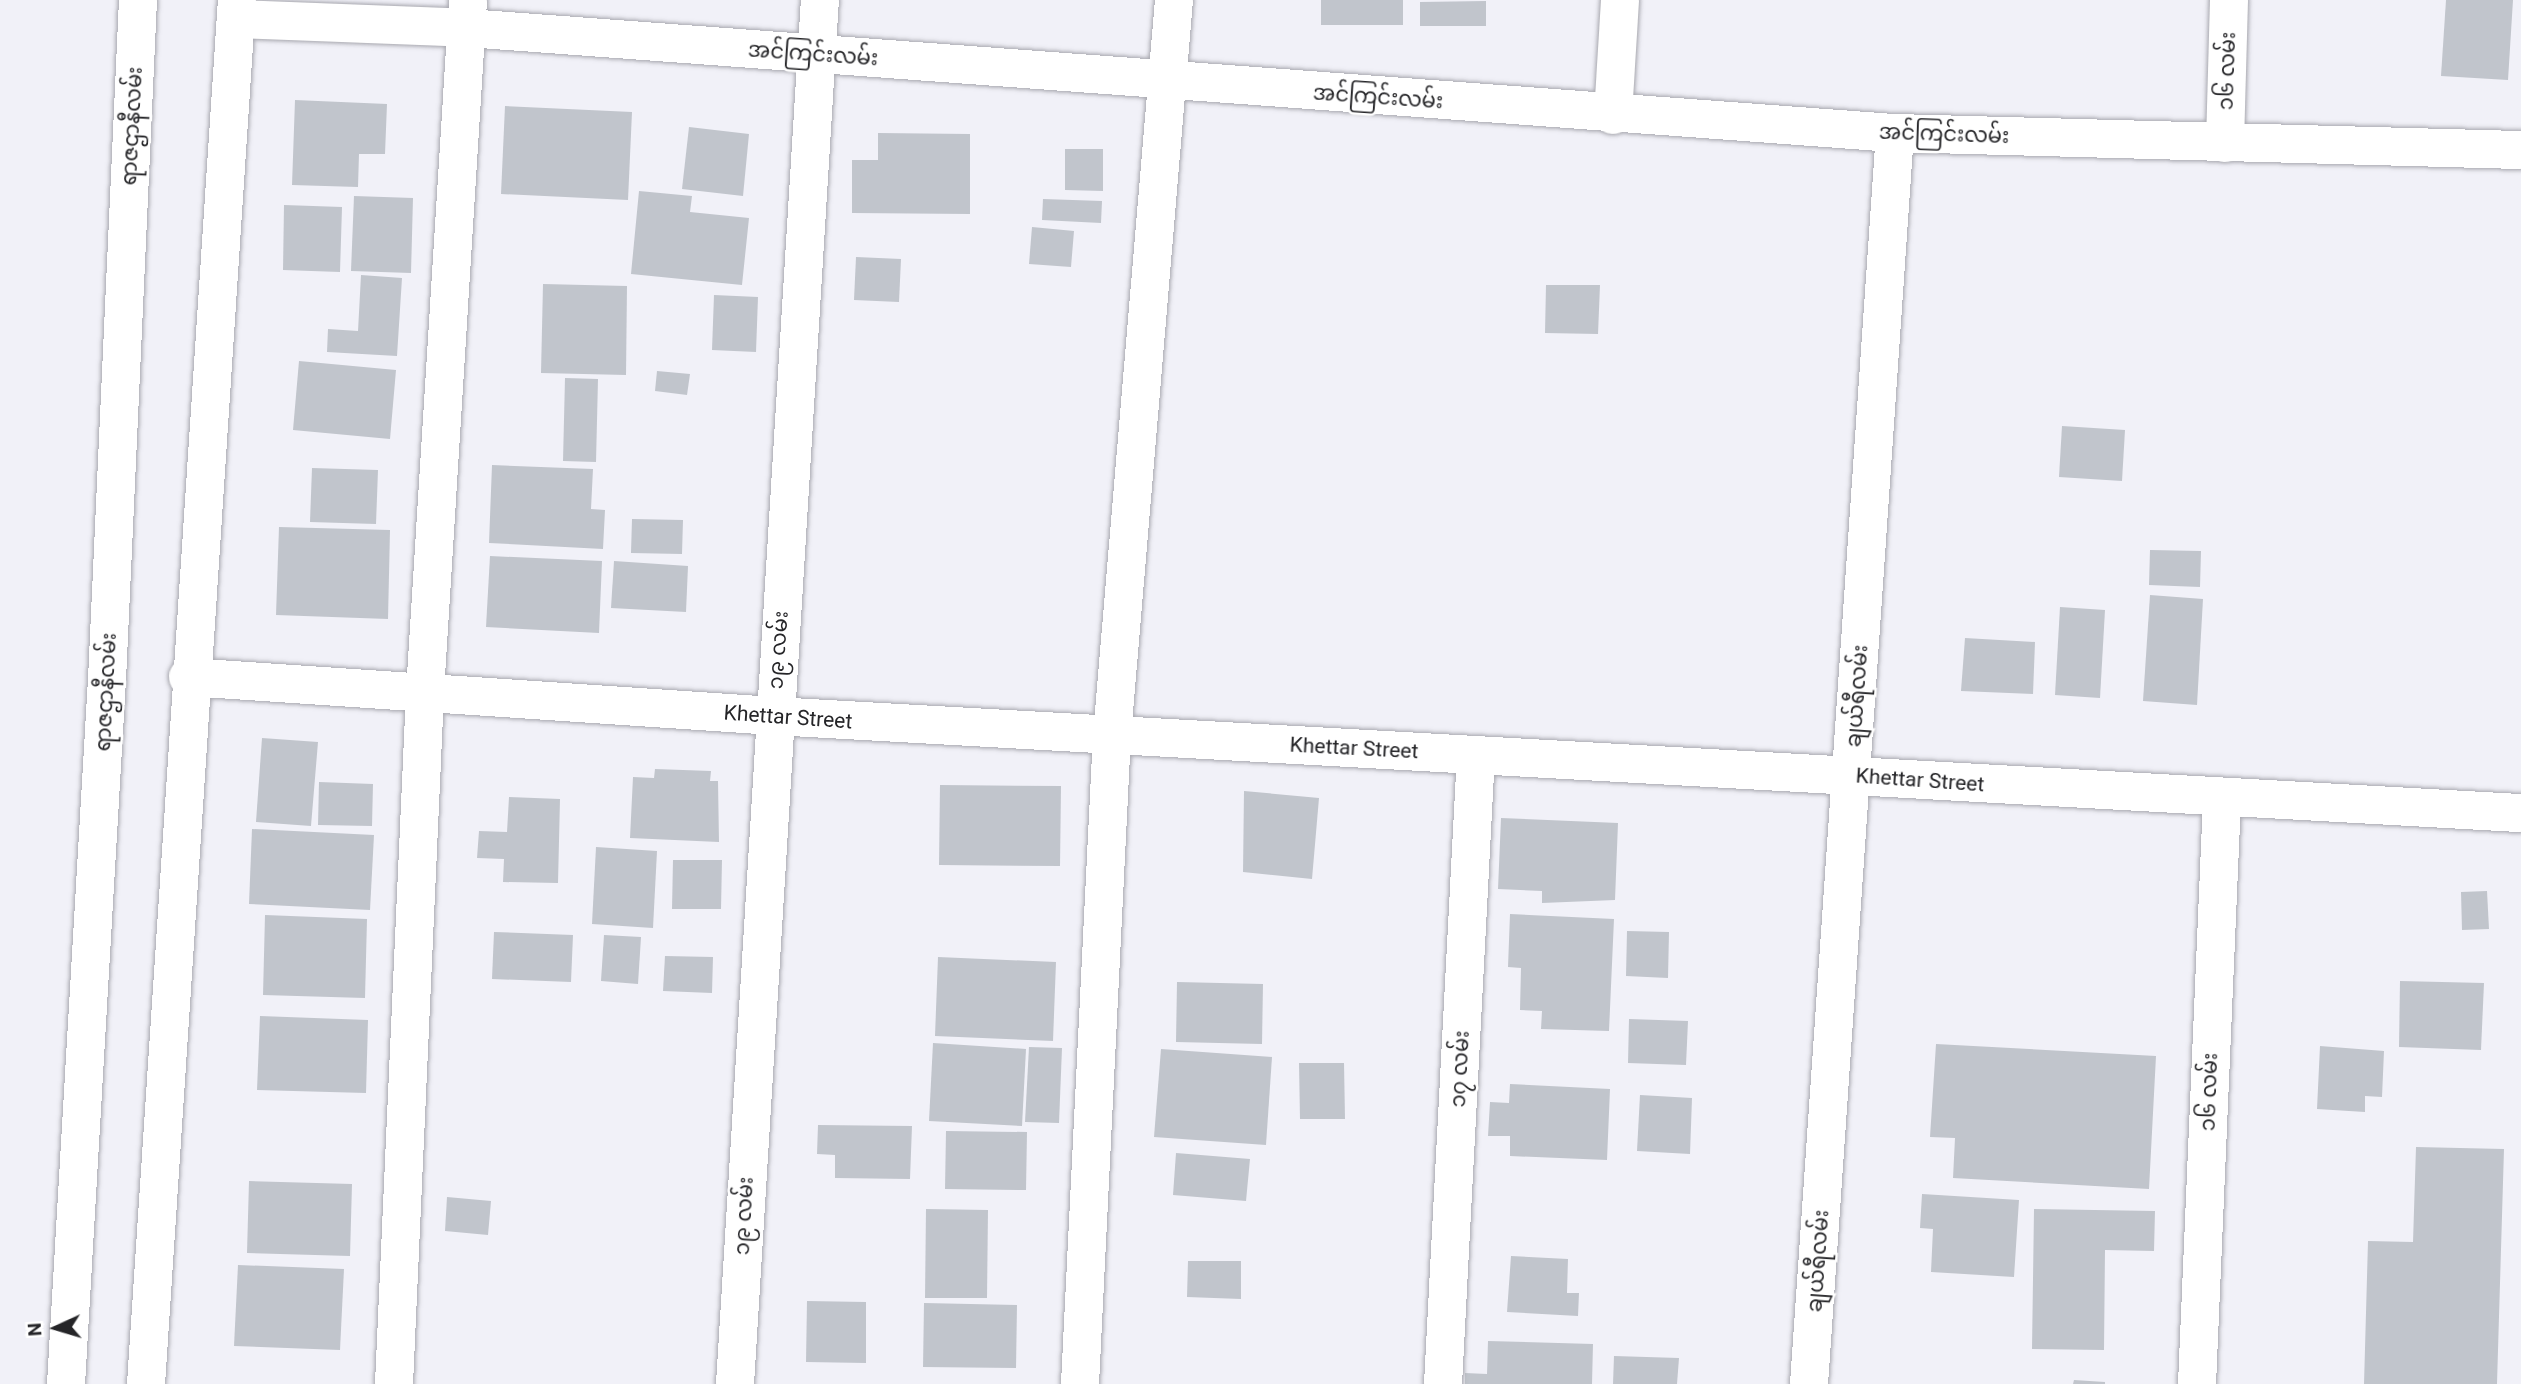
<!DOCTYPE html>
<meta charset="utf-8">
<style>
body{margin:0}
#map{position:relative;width:2521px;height:1384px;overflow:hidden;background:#f1f1f8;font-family:Roboto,"Noto Sans Myanmar",sans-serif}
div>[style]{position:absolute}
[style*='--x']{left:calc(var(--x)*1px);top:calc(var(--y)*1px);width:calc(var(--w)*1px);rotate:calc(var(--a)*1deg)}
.building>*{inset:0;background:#c1c5cc}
.roads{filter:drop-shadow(0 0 2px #a8a8af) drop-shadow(0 0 2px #a8a8af)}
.street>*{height:38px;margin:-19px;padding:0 19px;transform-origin:19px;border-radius:19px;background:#fff}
.primary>*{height:38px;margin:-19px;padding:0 19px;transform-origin:19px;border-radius:19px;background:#fff}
span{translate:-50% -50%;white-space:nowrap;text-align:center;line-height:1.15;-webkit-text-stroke:5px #fff;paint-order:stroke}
.street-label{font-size:21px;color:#252528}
.north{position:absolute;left:21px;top:1293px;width:70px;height:70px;-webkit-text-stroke:5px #fff;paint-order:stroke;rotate:266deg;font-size:19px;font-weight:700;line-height:28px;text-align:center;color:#252528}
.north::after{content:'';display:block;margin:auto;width:24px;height:32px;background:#252528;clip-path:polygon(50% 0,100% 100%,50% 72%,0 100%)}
</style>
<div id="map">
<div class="building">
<i style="clip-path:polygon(1321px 0,1403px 0,1403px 25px,1321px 25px)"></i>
<i style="clip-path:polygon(2446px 0,2513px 0,2508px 80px,2441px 76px)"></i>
<i style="clip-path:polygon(1486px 1px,1486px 26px,1420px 26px,1420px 2px)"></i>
<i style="clip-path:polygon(295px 100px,387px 104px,385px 154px,359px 154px,358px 187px,292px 185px)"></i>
<i style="clip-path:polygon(505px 106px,632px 112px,628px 200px,501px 194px)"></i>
<i style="clip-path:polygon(689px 127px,749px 134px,743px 196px,682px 189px)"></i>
<i style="clip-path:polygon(878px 133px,970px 134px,970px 214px,852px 213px,852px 160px,878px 160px)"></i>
<i style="clip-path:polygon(1065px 149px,1103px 149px,1103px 191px,1065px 190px)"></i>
<i style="clip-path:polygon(639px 191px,692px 196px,690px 212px,749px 218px,742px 285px,631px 274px)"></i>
<i style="clip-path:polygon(354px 196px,413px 198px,411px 273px,351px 271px)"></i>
<i style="clip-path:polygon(1043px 199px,1102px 201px,1101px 223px,1042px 220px)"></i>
<i style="clip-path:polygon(284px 205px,342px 207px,340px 272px,283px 270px)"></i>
<i style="clip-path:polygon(1032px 227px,1074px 231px,1071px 267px,1029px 264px)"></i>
<i style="clip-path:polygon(856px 257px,901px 259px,899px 302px,854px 300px)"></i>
<i style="clip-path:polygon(361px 275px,402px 278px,397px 356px,327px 352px,328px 329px,358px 331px)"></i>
<i style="clip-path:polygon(543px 284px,627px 286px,626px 375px,541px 373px)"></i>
<i style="clip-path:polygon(1546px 285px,1600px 285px,1598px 334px,1545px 333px)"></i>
<i style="clip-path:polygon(714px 295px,758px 297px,756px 352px,712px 350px)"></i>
<i style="clip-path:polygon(299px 361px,396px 370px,390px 439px,293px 430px)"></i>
<i style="clip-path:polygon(657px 371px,690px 374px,687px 395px,655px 391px)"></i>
<i style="clip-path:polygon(565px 378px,598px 379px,596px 462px,563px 461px)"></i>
<i style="clip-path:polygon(2062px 426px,2125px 430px,2122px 481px,2059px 477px)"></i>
<i style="clip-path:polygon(492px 465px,593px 469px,591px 509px,605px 510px,603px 549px,489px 543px)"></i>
<i style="clip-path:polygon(312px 468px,378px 470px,376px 524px,310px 522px)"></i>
<i style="clip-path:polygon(632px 519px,683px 520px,682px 554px,631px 553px)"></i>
<i style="clip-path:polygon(279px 527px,390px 530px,388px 619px,276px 615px)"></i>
<i style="clip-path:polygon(2150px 550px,2201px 551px,2200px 587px,2149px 585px)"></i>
<i style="clip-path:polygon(490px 556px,602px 561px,599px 633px,486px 627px)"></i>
<i style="clip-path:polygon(614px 561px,688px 566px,686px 612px,611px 608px)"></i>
<i style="clip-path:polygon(2150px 595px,2203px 599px,2197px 705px,2143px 701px)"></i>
<i style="clip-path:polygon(2060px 607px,2105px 610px,2100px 698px,2055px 695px)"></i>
<i style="clip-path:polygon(1965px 638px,2035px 642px,2033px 694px,1961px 691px)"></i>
<i style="clip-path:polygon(262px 738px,318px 742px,311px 826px,256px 822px)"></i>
<i style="clip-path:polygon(655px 769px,711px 771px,710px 781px,718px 781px,719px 842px,630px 838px,633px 777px,654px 778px)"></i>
<i style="clip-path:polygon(319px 782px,373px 784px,372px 826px,318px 825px)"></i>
<i style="clip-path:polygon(940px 785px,1061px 786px,1060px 866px,939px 865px)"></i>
<i style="clip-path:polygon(1244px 791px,1319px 798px,1312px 879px,1243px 872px)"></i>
<i style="clip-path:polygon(509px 797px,560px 799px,558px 883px,503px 882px,504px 859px,477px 858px,479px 831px,507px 832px)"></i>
<i style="clip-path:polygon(1501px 818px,1618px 823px,1615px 900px,1542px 903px,1542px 891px,1498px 889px)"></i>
<i style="clip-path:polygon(252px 829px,374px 835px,370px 910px,249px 904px)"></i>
<i style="clip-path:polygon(596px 847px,657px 851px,653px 928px,592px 924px)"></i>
<i style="clip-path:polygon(673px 860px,722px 860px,721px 909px,672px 909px)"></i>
<i style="clip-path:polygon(2487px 891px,2489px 929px,2462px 930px,2461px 892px)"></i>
<i style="clip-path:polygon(1510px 914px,1614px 919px,1609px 1031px,1541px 1029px,1542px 1011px,1520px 1010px,1521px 968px,1508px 967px)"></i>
<i style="clip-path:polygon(265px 915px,367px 919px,365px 998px,263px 995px)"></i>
<i style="clip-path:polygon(1627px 931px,1669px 932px,1668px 978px,1626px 976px)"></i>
<i style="clip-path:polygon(494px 932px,573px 935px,571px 982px,492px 979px)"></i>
<i style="clip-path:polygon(604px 935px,641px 937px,638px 984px,601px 981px)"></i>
<i style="clip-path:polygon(665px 956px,713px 957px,712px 993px,663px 991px)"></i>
<i style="clip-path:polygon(938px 957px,1056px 962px,1053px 1041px,935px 1036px)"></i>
<i style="clip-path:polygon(2400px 981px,2484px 983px,2481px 1050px,2399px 1047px)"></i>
<i style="clip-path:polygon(1177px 982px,1263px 984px,1262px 1044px,1176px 1042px)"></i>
<i style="clip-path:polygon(260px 1016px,368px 1020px,366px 1093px,257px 1090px)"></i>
<i style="clip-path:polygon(1629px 1019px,1688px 1021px,1686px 1065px,1628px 1063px)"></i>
<i style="clip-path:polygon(933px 1043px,1026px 1049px,1022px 1126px,929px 1121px)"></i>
<i style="clip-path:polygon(1936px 1044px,2156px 1056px,2149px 1189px,1953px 1178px,1955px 1138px,1930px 1137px)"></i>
<i style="clip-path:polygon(2320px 1046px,2384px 1051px,2382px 1097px,2365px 1096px,2365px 1112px,2317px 1109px)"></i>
<i style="clip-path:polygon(1029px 1047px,1062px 1048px,1059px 1123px,1025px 1122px)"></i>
<i style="clip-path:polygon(1161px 1049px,1272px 1057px,1266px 1145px,1154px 1137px)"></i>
<i style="clip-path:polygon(1299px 1063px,1344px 1063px,1345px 1119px,1300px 1119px)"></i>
<i style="clip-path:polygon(1510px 1084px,1610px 1089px,1607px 1160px,1510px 1156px,1510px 1136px,1488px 1136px,1490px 1102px,1509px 1103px)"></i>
<i style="clip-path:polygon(1640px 1095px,1692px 1098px,1690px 1154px,1637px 1151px)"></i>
<i style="clip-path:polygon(818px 1125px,912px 1126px,910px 1179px,835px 1178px,835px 1155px,817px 1154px)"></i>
<i style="clip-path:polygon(946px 1131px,1027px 1132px,1026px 1190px,945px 1189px)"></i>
<i style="clip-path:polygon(2416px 1147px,2504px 1149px,2497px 1384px,2364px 1384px,2368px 1241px,2413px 1242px)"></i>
<i style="clip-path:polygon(1176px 1153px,1250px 1159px,1246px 1201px,1173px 1195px)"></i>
<i style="clip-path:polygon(249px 1181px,352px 1184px,350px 1256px,247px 1253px)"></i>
<i style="clip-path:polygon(1922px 1194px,2019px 1200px,2014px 1277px,1931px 1272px,1933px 1229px,1920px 1228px)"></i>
<i style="clip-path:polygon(447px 1197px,491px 1201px,488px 1235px,445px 1231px)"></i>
<i style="clip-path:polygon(926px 1209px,988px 1210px,987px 1298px,925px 1298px)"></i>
<i style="clip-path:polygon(2034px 1209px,2155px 1211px,2154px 1251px,2105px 1250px,2104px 1350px,2032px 1349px)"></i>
<i style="clip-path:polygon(1511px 1256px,1568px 1259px,1567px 1293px,1579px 1293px,1578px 1316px,1507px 1312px)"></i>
<i style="clip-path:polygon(1188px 1261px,1241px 1261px,1241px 1299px,1187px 1297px)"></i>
<i style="clip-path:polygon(238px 1265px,344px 1269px,340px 1350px,234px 1346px)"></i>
<i style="clip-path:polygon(807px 1301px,866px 1302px,866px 1363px,806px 1362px)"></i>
<i style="clip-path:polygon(924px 1303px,1017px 1305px,1016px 1368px,923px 1367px)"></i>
<i style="clip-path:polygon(1488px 1341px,1593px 1344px,1592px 1384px,1465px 1384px,1465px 1373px,1487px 1374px)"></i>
<i style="clip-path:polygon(1614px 1356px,1679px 1358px,1677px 1384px,1613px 1384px)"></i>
<i style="clip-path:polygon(2074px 1380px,2105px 1382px,2105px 1384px,2073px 1384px)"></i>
</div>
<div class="roads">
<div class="street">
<i style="--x:236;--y:19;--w:231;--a:2.2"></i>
<i style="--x:467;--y:28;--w:1432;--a:4.21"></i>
<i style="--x:1895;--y:133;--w:626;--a:1.56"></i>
<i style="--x:1613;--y:115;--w:115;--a:-86.5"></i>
<i style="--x:2225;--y:143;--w:143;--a:-88.4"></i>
<i style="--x:188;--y:677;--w:586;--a:3.81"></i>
<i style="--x:773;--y:716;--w:1751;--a:3.18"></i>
<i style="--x:146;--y:1384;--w:1387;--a:-86.24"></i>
<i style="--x:394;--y:1384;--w:693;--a:-87.43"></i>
<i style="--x:425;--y:692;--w:693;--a:-86.44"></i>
<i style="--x:735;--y:1384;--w:1387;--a:-86.49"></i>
<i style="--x:1080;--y:1384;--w:650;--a:-87.18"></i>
<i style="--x:1112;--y:735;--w:738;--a:-85.18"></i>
<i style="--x:1443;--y:1384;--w:630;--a:-87"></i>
<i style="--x:1809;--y:1384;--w:1254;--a:-86.07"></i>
<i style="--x:2197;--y:1384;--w:586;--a:-87.55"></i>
</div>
<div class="primary">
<i style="--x:66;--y:1384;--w:705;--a:-86.67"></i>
<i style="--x:107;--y:680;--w:681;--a:-87.39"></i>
</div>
</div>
<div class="street-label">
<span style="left:813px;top:54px;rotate:4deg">အင်ကြင်းလမ်း</span>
<span style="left:2227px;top:71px;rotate:-88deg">၁၆ လမ်း</span>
<span style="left:1378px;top:97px;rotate:4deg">အင်ကြင်းလမ်း</span>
<span style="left:132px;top:126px;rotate:-87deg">ရာဇဌာနီလမ်း</span>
<span style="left:1944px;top:134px;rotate:2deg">အင်ကြင်းလမ်း</span>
<span style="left:778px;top:650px;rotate:-86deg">၁၉ လမ်း</span>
<span style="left:106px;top:692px;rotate:-87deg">ရာဇဌာနီလမ်း</span>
<span style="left:1857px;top:696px;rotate:-86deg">ချယ်ရီလမ်း</span>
<span style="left:788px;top:717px;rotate:4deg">Khettar Street</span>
<span style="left:1354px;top:748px;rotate:3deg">Khettar Street</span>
<span style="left:1920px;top:780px;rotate:4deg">Khettar Street</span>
<span style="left:1460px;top:1069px;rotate:-87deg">၁၇ လမ်း</span>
<span style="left:2209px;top:1092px;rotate:-88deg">၁၆ လမ်း</span>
<span style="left:744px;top:1216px;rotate:-87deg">၁၉ လမ်း</span>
<span style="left:1818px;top:1261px;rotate:-86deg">ချယ်ရီလမ်း</span>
</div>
<div class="north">N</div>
</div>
